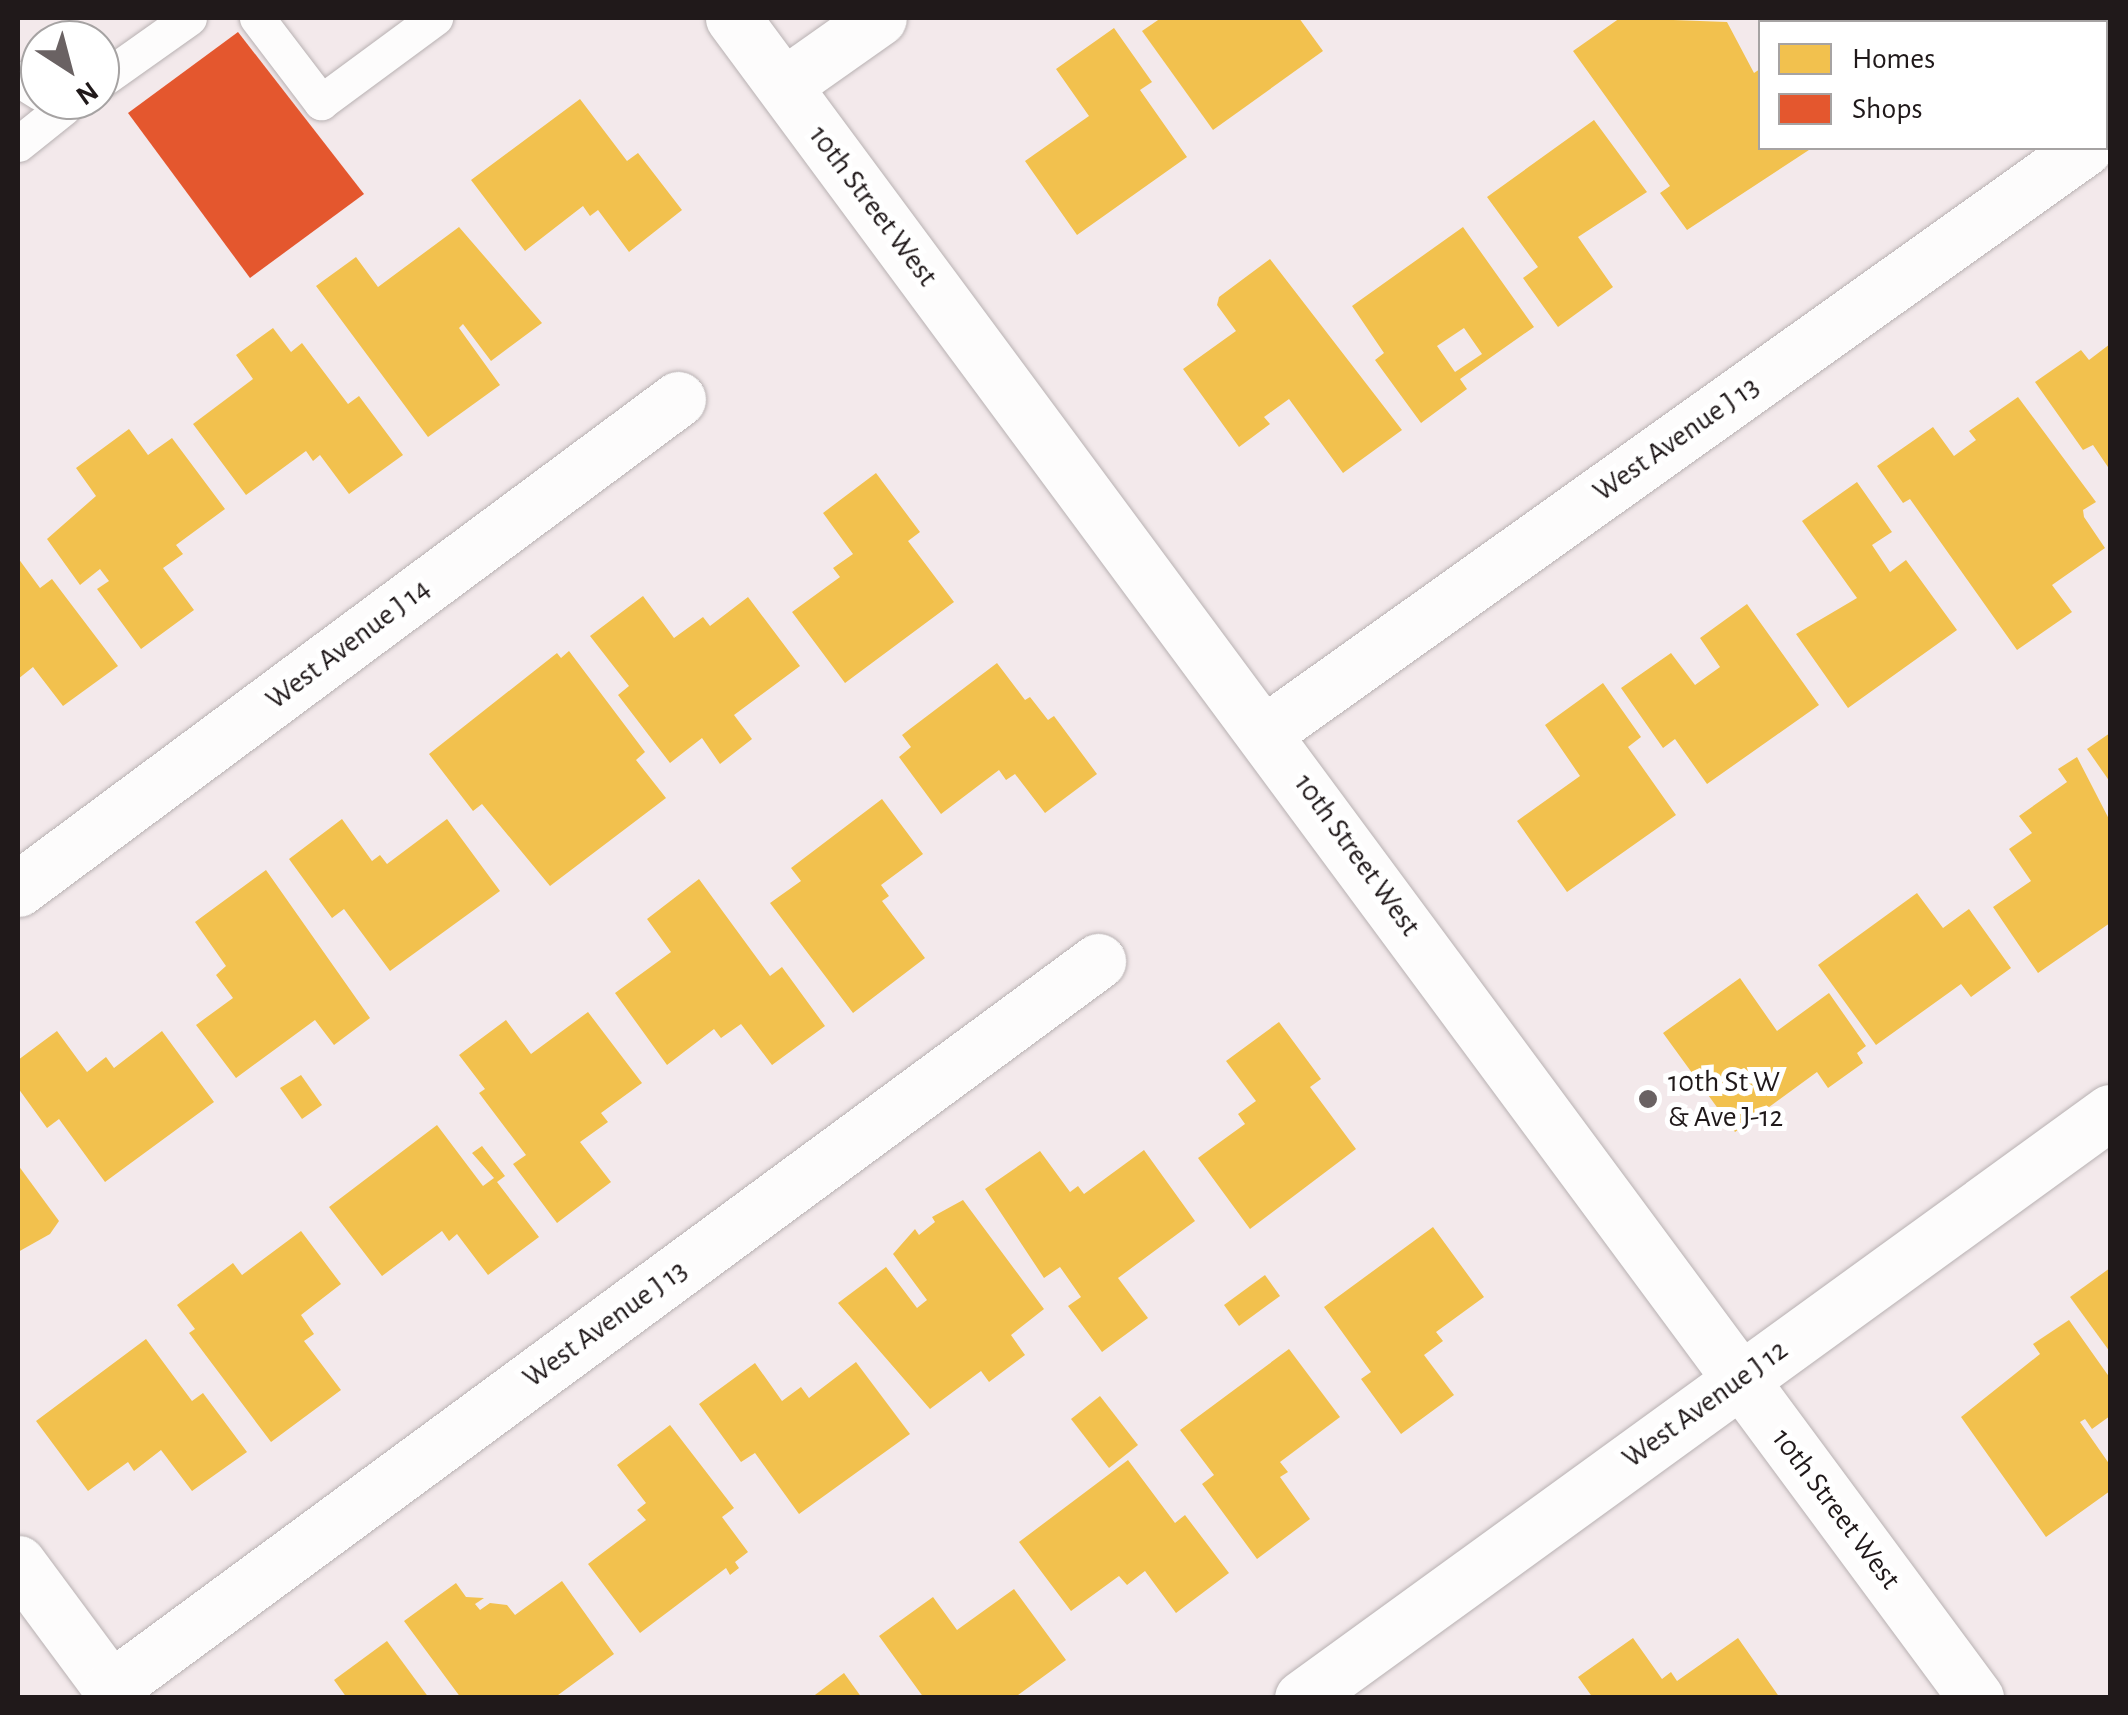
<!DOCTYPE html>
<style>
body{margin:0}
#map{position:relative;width:2128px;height:1715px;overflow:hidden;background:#f3e9eb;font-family:"Alegreya Sans",sans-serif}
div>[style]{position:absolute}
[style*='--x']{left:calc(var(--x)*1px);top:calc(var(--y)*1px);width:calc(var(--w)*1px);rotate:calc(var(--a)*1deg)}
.homes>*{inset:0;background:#f2c14e}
.shops>*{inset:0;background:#e4572e}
.roads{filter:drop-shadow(0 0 2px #b8b1b2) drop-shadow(0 0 2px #b8b1b2)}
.lane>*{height:35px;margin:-17.5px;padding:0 17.5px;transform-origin:17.5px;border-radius:17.5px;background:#fdfcfc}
.street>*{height:55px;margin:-27.5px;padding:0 27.5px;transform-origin:27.5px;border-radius:27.5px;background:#fdfcfc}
.primary>*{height:55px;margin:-27.5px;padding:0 27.5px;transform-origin:27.5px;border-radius:27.5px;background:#fdfcfc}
.dots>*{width:28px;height:28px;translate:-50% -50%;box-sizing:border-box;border:5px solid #fff;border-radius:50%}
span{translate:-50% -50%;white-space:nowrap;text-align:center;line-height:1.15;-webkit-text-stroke:10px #fff;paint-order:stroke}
.street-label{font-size:30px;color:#20191a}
.poi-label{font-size:30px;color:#20191a}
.left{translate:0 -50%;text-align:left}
.frame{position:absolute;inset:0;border:20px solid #20191a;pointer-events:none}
.legend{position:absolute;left:1758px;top:20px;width:350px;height:130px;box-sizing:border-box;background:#fff;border:2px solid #a6a3a3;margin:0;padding:12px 18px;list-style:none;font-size:30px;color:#20191a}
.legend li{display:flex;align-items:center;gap:20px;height:50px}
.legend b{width:50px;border:2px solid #a6a3a3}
.north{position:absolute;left:20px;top:20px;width:100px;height:100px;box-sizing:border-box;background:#fff;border:2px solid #a6a3a3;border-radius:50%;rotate:144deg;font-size:28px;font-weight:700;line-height:40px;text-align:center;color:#20191a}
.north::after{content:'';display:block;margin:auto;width:35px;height:45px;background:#6a6263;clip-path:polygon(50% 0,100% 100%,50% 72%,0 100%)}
</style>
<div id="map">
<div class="homes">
<i style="clip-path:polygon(1161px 18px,1299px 18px,1323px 51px,1213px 130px,1142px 31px)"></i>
<i style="clip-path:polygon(1620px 18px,1727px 22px,1754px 73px,1760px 69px,1760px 148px,1812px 148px,1687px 230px,1660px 193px,1670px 186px,1573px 51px)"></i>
<i style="clip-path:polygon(1777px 18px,1888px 18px,1881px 22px)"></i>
<i style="clip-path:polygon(1114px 28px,1152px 82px,1140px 90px,1187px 157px,1077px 235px,1025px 161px,1089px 116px,1056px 69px)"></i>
<i style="clip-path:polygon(580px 99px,627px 161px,638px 153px,682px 210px,629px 252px,598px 210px,590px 216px,583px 206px,525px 251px,471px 180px)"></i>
<i style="clip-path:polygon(1594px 120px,1647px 192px,1578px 237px,1613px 287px,1558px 327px,1523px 278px,1538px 267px,1487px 197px)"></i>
<i style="clip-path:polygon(459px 227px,542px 323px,491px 361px,463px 324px,459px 328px,500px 385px,428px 437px,316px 286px,356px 257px,378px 287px)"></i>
<i style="clip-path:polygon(evenodd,1463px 227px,1534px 327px,1460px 379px,1467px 389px,1421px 423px,1375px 360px,1384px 353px,1352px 306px,1463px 227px,1464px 328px,1482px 354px,1455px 372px,1437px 346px,1464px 328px)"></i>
<i style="clip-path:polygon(1270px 259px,1402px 430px,1343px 473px,1289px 399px,1264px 417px,1270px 424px,1239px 447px,1183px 369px,1236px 331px,1217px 305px,1219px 297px)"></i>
<i style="clip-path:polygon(273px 328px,291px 352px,302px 343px,348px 404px,359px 396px,403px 455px,349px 494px,320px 455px,313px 461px,306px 451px,246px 495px,193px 424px,253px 379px,236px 355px)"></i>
<i style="clip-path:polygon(2110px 344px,2110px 470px,2093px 445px,2083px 450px,2035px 382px,2081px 350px,2089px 360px)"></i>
<i style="clip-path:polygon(2018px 397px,2096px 502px,2083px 510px,2084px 517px,2105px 548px,2052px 585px,2072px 612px,2017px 650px,1910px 499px,1903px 503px,1877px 466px,1933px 427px,1954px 456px,1976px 440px,1969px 431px)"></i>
<i style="clip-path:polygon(129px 429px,148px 455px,172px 438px,225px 509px,176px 545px,183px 554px,163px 568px,194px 610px,141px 649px,97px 589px,109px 581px,100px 569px,80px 585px,47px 539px,96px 496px,76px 468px)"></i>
<i style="clip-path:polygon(876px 473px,920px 532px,908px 541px,954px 602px,845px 683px,792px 612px,840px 577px,833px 568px,853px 554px,823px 513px)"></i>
<i style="clip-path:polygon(1857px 482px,1892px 532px,1872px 545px,1890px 572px,1906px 560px,1957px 630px,1848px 708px,1796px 634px,1857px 598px,1802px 521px)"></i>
<i style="clip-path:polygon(18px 558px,40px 588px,52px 579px,118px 666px,63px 706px,33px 667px,18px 679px)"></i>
<i style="clip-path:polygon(643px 596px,674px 638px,703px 617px,710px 626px,748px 597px,800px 666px,734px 715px,752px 739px,720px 764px,702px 738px,670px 763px,618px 695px,629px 686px,590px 636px)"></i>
<i style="clip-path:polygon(1747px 604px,1819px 705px,1707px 784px,1675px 739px,1663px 748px,1621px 688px,1671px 653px,1695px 685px,1720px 667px,1700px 638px)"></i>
<i style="clip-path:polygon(569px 651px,645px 752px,636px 760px,666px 798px,550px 886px,482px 804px,473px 811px,429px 754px,557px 653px,561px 658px)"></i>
<i style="clip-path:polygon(997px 663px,1025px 700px,1030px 697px,1048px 720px,1054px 716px,1097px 774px,1045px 813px,1015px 774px,1006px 780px,999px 770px,941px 814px,899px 757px,911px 747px,902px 735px)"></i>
<i style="clip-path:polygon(1603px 683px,1641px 737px,1628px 747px,1676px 815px,1567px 892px,1517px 821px,1580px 776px,1545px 725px)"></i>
<i style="clip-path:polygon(2110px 733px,2110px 782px,2087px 749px)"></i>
<i style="clip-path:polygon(2077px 757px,2110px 821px,2110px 923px,2038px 973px,1993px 907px,2031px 881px,2009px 849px,2032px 833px,2019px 816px,2067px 782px,2058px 769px)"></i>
<i style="clip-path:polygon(882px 799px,923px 854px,881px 885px,889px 896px,882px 901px,925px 958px,853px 1013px,770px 903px,801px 881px,791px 868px)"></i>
<i style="clip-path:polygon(342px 819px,372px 861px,380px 855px,387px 864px,447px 819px,500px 891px,390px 971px,344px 909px,332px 918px,289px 859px)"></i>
<i style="clip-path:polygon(266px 870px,370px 1018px,334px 1045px,315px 1020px,236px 1078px,196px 1025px,233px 998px,216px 975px,226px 966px,195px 922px)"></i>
<i style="clip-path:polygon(699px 879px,770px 976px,782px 967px,825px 1026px,772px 1065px,741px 1024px,721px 1038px,714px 1029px,667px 1065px,615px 993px,671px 952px,647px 919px)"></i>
<i style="clip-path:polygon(1917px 893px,1943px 928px,1969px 909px,2011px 968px,1971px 997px,1961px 984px,1876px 1045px,1818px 965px)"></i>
<i style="clip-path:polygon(1740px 978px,1777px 1031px,1829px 993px,1866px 1046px,1857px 1053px,1863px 1063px,1828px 1088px,1817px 1072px,1735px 1132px,1663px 1033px)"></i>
<i style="clip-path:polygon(588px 1012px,642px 1083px,601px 1113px,608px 1122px,580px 1142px,611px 1182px,557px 1223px,513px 1164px,526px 1155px,479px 1093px,485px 1089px,459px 1055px,506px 1020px,531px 1054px)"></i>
<i style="clip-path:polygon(1279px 1022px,1321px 1079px,1310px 1087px,1356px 1149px,1250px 1229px,1198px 1158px,1245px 1124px,1238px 1114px,1256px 1101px,1226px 1061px)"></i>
<i style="clip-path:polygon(57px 1031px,87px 1072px,106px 1057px,114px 1068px,162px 1031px,214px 1102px,105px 1182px,59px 1119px,47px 1128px,18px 1088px,18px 1060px)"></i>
<i style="clip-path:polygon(301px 1075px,322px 1105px,302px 1119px,280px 1088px)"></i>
<i style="clip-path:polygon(437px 1125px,483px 1186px,494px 1178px,472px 1153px,482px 1146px,505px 1176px,497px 1182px,539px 1237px,488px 1275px,457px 1234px,449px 1241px,442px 1231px,382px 1276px,329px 1207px)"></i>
<i style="clip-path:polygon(1144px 1150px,1195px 1221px,1118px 1278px,1148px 1318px,1102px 1352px,1068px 1306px,1081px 1297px,1060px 1267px,1044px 1278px,985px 1189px,1040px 1151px,1070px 1192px,1078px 1186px,1084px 1194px)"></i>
<i style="clip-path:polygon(18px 1165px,59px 1221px,50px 1234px,18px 1252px)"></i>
<i style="clip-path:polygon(963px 1200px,1044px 1309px,1011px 1335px,1025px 1355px,989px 1382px,981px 1371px,930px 1409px,838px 1303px,886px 1267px,917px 1308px,927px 1300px,893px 1254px,915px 1229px,919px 1235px,935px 1222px,932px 1217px)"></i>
<i style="clip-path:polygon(1433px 1227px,1484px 1297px,1436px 1332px,1443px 1341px,1424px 1355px,1454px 1395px,1401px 1434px,1361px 1379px,1371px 1372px,1324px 1307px)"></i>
<i style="clip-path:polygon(301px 1231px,341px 1284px,301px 1315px,314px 1334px,304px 1341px,341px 1390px,271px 1442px,189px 1333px,195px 1329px,177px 1305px,233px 1263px,242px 1275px)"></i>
<i style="clip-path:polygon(2110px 1268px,2110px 1352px,2070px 1297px)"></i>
<i style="clip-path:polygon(1265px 1275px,1280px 1296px,1239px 1326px,1224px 1305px)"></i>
<i style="clip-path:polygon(2069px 1320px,2110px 1378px,2110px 1416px,2092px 1429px,2085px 1419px,2080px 1422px,2110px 1465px,2110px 1491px,2046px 1537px,1961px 1417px,2040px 1354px,2033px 1344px)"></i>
<i style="clip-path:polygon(146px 1339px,192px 1401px,203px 1393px,247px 1452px,192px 1491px,161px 1450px,134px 1471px,128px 1462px,88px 1491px,36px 1421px)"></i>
<i style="clip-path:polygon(1289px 1349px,1340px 1417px,1280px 1462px,1288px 1472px,1280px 1477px,1310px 1519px,1257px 1559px,1202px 1484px,1214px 1475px,1180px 1430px)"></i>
<i style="clip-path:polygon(856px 1362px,910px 1434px,799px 1514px,755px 1453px,741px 1462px,699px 1404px,755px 1363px,782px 1401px,801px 1387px,809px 1398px)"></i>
<i style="clip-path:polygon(1100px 1396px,1138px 1445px,1109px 1468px,1071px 1419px)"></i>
<i style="clip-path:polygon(670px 1425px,734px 1508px,722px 1517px,748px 1552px,735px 1562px,739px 1568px,730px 1575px,726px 1568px,640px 1633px,588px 1564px,646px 1520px,637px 1510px,646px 1503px,617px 1465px)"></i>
<i style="clip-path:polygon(1128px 1460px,1175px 1523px,1185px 1515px,1229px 1573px,1176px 1613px,1145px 1571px,1127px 1585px,1119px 1576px,1071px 1611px,1019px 1542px)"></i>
<i style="clip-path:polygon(562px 1581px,614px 1654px,554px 1698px,461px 1698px,404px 1621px,456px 1583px,466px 1597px,484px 1598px,475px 1604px,480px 1610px,490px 1603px,507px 1605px,515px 1615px)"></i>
<i style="clip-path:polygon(1014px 1589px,1066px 1660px,1014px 1698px,924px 1698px,879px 1636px,933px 1597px,957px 1630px)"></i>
<i style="clip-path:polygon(1633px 1638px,1662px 1679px,1671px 1672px,1677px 1681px,1738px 1638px,1780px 1698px,1593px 1698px,1578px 1677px)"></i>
<i style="clip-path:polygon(387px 1641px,429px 1698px,347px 1698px,334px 1680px)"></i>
<i style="clip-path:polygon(844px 1673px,862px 1698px,811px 1698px)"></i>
</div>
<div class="shops">
<i style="clip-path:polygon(238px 32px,364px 194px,250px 278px,128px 113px)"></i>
</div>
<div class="roads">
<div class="lane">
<i style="--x:257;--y:18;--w:106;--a:52.7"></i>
<i style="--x:321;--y:102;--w:142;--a:-36.4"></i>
<i style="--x:18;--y:79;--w:26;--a:32"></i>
<i style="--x:100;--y:81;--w:109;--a:-35.3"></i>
<i style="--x:18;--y:144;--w:58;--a:-38.7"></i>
</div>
<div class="street">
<i style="--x:784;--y:85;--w:116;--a:-35.2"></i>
<i style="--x:1267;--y:731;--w:1004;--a:-35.48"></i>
<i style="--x:18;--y:889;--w:822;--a:-36.59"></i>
<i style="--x:18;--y:1563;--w:168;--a:53.5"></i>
<i style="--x:111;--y:1688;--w:1226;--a:-36.37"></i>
<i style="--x:1302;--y:1698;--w:998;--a:-35.95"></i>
</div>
<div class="primary">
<i style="--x:733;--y:18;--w:2090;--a:53.5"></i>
</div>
</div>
<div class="dots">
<i style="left:1648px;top:1099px;background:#6a6263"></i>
</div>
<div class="street-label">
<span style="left:873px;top:206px;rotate:53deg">10th Street West</span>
<span style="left:1676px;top:439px;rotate:-35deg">West Avenue J 13</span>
<span style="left:348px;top:644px;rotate:-37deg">West Avenue J 14</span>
<span style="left:1357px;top:855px;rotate:54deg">10th Street West</span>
<span style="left:605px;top:1324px;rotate:-36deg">West Avenue J 13</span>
<span style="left:1705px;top:1404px;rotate:-36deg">West Avenue J 12</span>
<span style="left:1836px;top:1509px;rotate:53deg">10th Street West</span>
</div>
<div class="poi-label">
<span class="left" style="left:1668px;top:1099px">10th St W<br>&amp; Ave J-12</span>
</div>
<div class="frame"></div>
<ul class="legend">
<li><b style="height:28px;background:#f2c14e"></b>Homes</li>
<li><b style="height:28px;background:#e4572e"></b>Shops</li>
</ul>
<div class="north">N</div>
</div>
